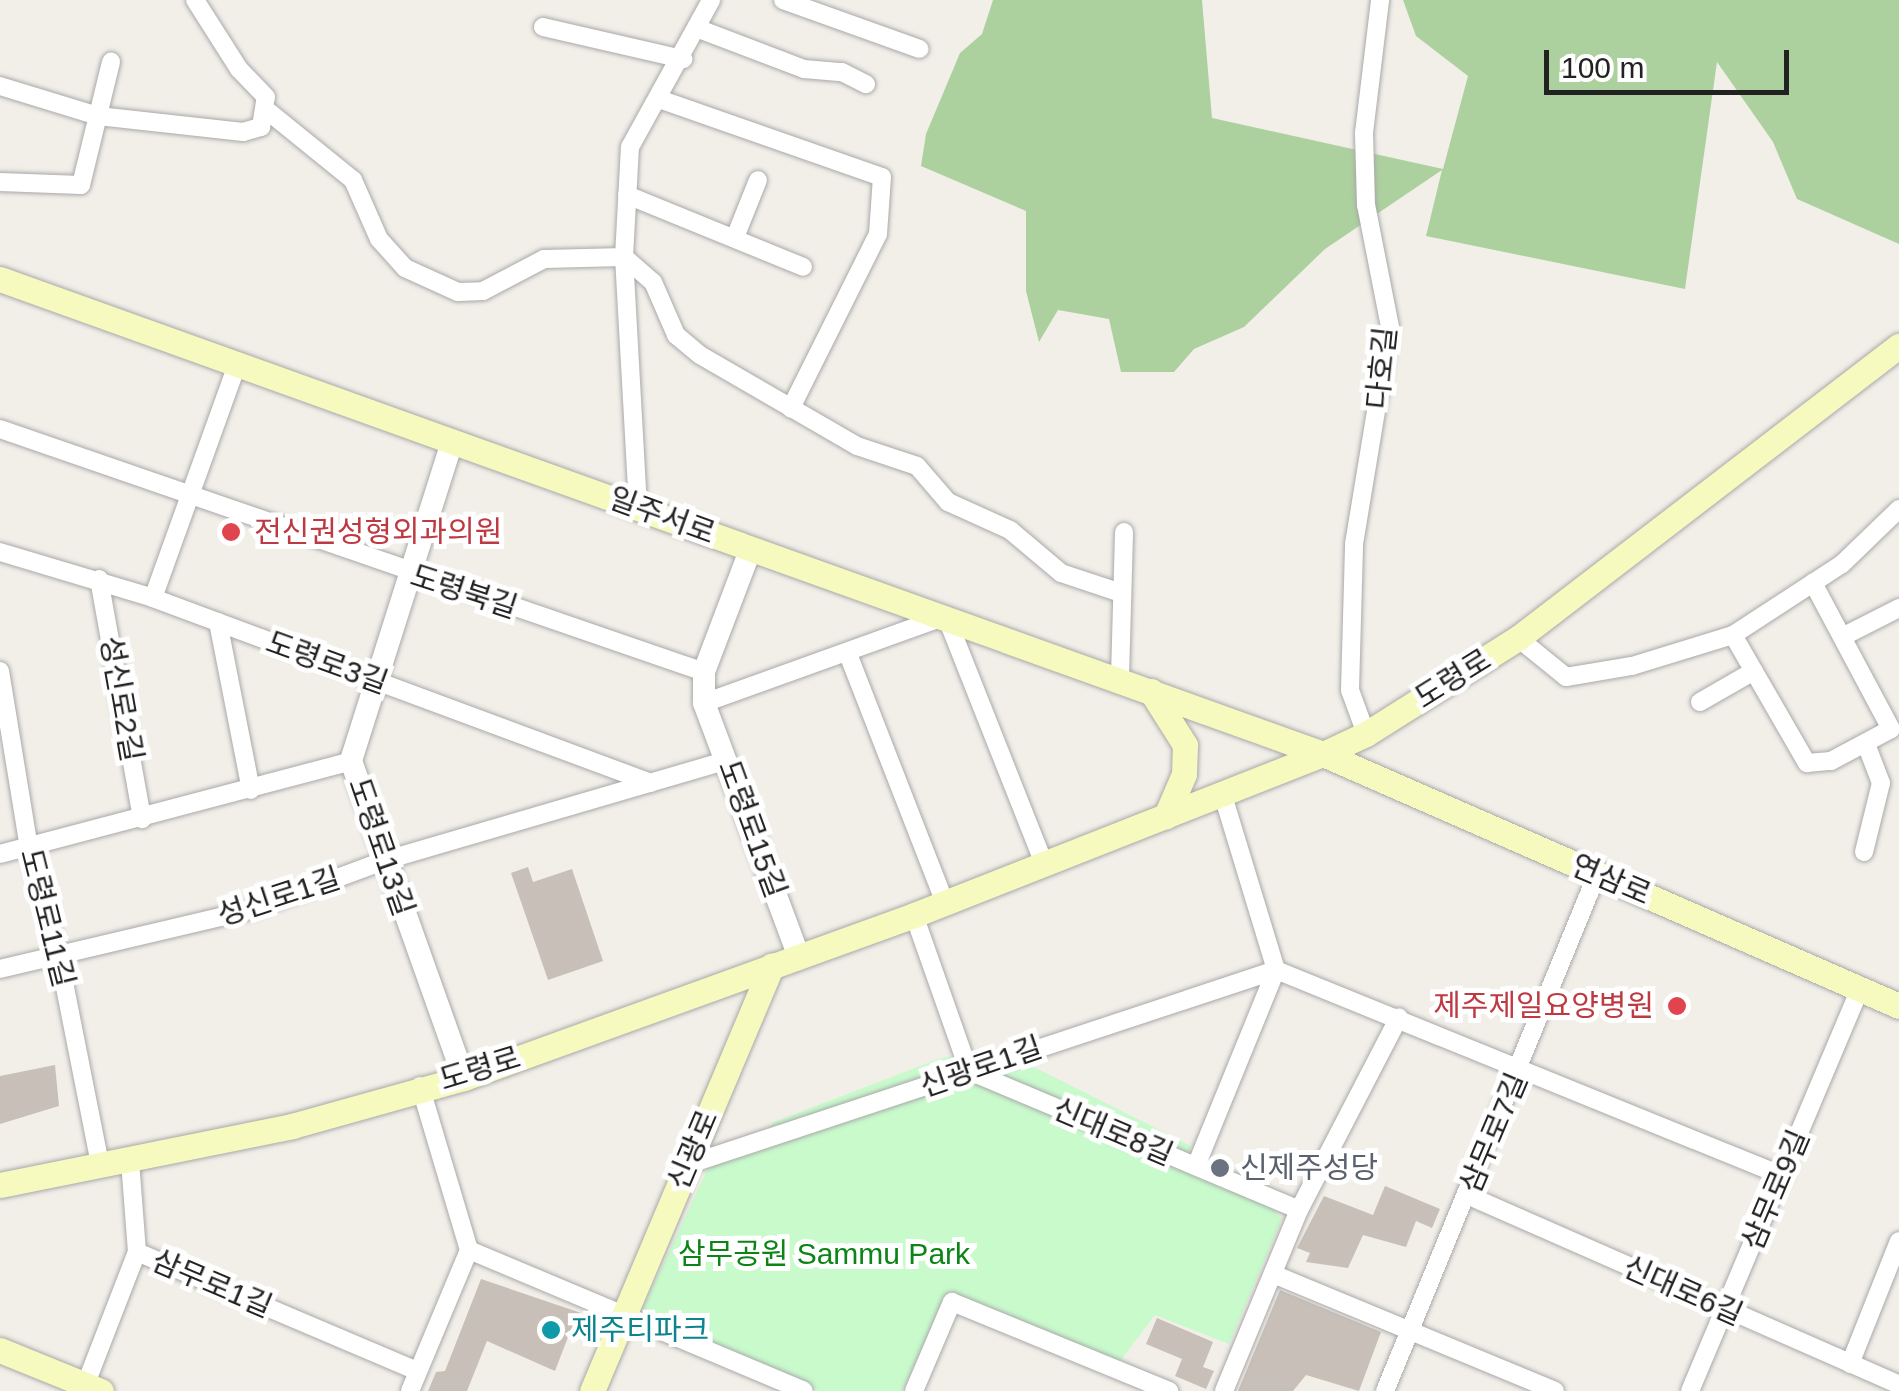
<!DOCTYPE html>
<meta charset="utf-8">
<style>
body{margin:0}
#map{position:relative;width:1899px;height:1391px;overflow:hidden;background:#f2efe9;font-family:Helvetica,"Noto Sans KR",sans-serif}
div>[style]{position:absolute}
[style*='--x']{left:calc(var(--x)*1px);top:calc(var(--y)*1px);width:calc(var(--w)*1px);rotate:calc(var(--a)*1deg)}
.forest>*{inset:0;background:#add19e}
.park>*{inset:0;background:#c8facc}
.building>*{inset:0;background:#c7bfb8}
.roads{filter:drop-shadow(0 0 2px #a9a9a9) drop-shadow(0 0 2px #a9a9a9)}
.minor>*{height:18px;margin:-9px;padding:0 9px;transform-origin:9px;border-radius:9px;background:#fff}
.tertiary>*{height:22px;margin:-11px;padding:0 11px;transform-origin:11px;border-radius:11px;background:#fff}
.secondary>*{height:25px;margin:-12.5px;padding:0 12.5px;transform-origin:12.5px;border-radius:12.5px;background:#f7fabf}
.dots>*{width:28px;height:28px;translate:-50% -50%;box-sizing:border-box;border:5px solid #fff;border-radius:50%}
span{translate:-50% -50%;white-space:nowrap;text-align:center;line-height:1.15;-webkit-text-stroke:10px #fff;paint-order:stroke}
.street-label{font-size:30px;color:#222}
.health-label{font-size:30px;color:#be3a42}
.left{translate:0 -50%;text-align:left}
.right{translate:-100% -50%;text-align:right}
.worship-label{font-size:30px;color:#5b616d}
.park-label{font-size:30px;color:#0c8416}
.culture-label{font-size:30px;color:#0d838f}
.scale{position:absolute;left:1544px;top:50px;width:245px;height:45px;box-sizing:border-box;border:5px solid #222;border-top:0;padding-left:12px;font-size:30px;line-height:35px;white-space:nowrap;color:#222;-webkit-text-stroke:8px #fff;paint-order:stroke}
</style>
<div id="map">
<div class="forest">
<i style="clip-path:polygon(993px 0,1202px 0,1212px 118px,1443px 169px,1468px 76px,1416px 36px,1403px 0,1899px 0,1899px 244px,1797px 199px,1773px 142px,1717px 62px,1685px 289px,1426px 236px,1442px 170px,1325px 249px,1244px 327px,1194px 349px,1174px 372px,1121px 372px,1109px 319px,1058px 310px,1039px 342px,1026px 291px,1026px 211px,921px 166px,926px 134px,960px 53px,982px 34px)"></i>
</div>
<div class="park">
<i style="clip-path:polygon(982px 1051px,1038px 1069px,1191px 1146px,1188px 1154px,1238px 1172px,1282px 1219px,1229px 1344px,1155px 1315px,1120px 1361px,949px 1292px,902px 1391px,819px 1391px,640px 1314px,719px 1144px,751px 1148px,774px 1122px,941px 1058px)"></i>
</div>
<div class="building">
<i style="clip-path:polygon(528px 867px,533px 882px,572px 869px,603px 961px,548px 980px,511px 873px)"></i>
<i style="clip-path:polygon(55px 1065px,59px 1106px,0 1124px,0 1076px)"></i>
<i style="clip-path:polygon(1385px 1186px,1440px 1209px,1432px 1228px,1416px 1221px,1406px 1247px,1363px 1235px,1348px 1268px,1306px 1262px,1310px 1253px,1297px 1248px,1324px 1196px,1373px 1215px)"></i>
<i style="clip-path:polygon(481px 1279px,584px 1314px,574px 1339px,568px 1337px,555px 1371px,487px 1341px,467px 1391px,428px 1391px,436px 1372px,445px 1371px)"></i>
<i style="clip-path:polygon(1280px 1290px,1381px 1332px,1359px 1391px,1306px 1375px,1293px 1391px,1238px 1391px)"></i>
<i style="clip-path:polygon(1157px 1318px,1213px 1342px,1203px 1367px,1214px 1371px,1206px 1389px,1175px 1376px,1182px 1359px,1146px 1344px)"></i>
</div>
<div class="roads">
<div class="minor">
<i style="--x:783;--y:0;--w:145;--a:19.7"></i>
<i style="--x:543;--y:27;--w:144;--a:12.9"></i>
<i style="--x:699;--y:29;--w:112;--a:20.9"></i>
<i style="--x:804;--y:69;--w:38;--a:5"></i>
<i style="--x:842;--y:72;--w:27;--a:27"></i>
<i style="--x:0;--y:86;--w:102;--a:17"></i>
<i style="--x:98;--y:116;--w:146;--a:6.3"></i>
<i style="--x:243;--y:132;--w:19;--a:-16"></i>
<i style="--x:261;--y:127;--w:30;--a:-81"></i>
<i style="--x:266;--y:97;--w:39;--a:-134"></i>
<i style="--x:239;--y:69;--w:82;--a:-122.5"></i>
<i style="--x:659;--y:99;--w:236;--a:19.3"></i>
<i style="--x:882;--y:177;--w:57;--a:94"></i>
<i style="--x:878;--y:234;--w:195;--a:116.6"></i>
<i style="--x:269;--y:112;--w:108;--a:39"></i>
<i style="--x:353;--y:180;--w:64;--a:66.2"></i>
<i style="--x:379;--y:239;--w:39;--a:48"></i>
<i style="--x:405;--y:268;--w:58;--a:24.4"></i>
<i style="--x:458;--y:292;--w:25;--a:-2"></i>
<i style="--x:483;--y:291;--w:69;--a:-27.7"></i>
<i style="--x:544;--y:259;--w:80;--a:-1.4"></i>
<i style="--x:624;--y:257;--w:38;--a:41"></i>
<i style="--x:653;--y:282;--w:58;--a:66.5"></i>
<i style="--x:676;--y:335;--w:31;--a:40"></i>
<i style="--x:700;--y:355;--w:181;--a:30.1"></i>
<i style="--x:857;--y:446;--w:63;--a:18.4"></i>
<i style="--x:917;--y:466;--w:48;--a:49.3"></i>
<i style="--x:948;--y:502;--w:68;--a:24.3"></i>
<i style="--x:1010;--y:530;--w:67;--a:40.1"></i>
<i style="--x:1061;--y:573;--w:63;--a:18.4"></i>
<i style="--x:0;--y:182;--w:81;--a:2.1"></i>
<i style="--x:81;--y:185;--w:127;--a:-76.3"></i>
<i style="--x:627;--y:195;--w:190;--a:22.2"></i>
<i style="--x:736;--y:235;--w:59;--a:-68.2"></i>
<i style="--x:0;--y:429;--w:745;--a:19.04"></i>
<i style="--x:638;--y:507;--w:250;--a:-93.2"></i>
<i style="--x:624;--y:257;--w:110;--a:-86.9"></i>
<i style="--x:630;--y:147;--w:168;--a:-61.1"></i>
<i style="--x:0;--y:552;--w:160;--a:16.7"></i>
<i style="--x:153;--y:598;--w:531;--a:20.38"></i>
<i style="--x:99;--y:579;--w:244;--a:79.8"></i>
<i style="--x:153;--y:598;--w:248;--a:-70.2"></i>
<i style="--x:218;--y:622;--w:171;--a:78.9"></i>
<i style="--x:1733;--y:635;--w:148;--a:60"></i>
<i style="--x:1807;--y:763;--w:24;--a:-5"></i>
<i style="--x:1831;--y:761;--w:68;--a:-28.1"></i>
<i style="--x:1891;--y:729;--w:166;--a:-118.1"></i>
<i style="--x:1842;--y:637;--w:64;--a:-27"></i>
<i style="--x:1518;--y:638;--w:62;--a:39.1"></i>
<i style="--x:1566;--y:677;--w:67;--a:-9.5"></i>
<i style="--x:1632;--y:666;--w:106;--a:-17.1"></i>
<i style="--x:1733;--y:635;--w:130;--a:-33.1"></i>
<i style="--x:1842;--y:564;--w:79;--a:-44"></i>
<i style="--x:848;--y:654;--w:267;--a:68.7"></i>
<i style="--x:0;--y:671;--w:180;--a:80.7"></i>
<i style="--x:29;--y:849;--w:112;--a:74.5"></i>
<i style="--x:59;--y:957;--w:211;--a:78.8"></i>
<i style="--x:1120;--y:677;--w:145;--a:-88.4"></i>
<i style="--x:1700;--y:702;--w:62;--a:-29.9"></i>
<i style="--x:704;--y:703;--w:257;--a:-19.8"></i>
<i style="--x:946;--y:616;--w:264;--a:68.4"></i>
<i style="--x:1366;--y:734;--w:47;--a:-110"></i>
<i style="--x:1350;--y:690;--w:146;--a:-88.4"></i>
<i style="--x:1354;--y:544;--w:220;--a:-80.6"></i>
<i style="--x:1390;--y:327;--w:124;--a:-101.1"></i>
<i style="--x:1366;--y:205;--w:72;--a:-91.6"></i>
<i style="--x:1364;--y:133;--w:134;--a:-83.1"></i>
<i style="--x:1864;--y:852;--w:71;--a:-76.2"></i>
<i style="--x:1881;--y:783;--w:42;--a:-111"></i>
<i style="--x:0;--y:854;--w:363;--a:-14.8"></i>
<i style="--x:914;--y:915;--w:165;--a:70.6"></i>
<i style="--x:969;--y:1071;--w:358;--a:22.8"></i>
<i style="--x:0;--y:969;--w:261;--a:-13.3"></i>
<i style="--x:254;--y:909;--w:141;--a:-20.4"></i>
<i style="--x:386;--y:860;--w:355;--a:-16.3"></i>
<i style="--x:130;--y:1161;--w:91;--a:85.6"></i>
<i style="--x:687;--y:1165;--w:620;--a:-18.32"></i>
<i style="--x:1276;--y:970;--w:547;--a:22.11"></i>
<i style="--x:1196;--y:1166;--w:212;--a:-67.8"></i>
<i style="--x:1276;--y:970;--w:182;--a:-106.9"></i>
<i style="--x:1467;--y:1195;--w:472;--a:23.7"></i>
<i style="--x:469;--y:1250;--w:363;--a:22.8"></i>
<i style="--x:1273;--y:1274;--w:305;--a:22.5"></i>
<i style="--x:1850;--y:1364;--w:132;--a:-68.3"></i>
<i style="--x:83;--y:1391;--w:149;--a:-68.8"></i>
<i style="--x:137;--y:1252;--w:305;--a:23"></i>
<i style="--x:410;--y:1391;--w:153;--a:-67.3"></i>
<i style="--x:469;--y:1250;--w:171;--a:-106.6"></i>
<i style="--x:914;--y:1391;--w:97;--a:-66.9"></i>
<i style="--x:952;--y:1302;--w:235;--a:22.3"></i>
<i style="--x:1224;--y:1391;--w:196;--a:-67.5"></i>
<i style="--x:1299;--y:1210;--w:217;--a:-62.6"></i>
<i style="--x:1385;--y:1391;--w:559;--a:-67.7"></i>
<i style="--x:1690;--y:1391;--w:437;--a:-67.1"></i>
</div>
<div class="tertiary">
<i style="--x:452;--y:442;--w:335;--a:107.6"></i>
<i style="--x:351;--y:761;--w:337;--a:70.4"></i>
<i style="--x:751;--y:548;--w:133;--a:110.8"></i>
<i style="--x:704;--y:672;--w:31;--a:90"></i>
<i style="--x:704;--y:703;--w:269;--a:69.5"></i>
</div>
<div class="secondary">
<i style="--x:0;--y:279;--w:1406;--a:19.75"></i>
<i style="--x:1323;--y:754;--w:629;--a:23.63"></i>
<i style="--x:1151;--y:691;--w:64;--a:57.8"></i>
<i style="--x:1185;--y:745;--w:29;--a:92"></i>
<i style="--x:1184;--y:774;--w:46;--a:113.2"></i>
<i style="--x:0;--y:1185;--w:298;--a:-11.4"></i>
<i style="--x:292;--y:1126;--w:179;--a:-15.6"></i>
<i style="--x:464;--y:1078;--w:479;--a:-19.9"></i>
<i style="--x:914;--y:915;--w:440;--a:-21.5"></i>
<i style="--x:1323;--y:754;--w:47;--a:-24.9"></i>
<i style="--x:1366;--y:734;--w:180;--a:-32.3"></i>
<i style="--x:1518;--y:638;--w:480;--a:-37.5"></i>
<i style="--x:0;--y:1350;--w:109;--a:22.1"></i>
<i style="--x:592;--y:1391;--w:462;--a:-67.1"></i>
</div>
</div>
<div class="dots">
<i style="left:231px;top:532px;background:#e0444e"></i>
<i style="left:1677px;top:1006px;background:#e0444e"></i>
<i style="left:1220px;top:1168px;background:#6b7280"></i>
<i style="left:551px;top:1330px;background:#0f9aa8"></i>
</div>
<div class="street-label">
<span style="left:1382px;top:368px;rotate:-84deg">다호길</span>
<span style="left:662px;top:516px;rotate:20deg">일주서로</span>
<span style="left:464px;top:592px;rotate:18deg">도령북길</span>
<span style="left:327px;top:663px;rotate:20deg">도령로3길</span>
<span style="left:1453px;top:679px;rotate:-32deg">도령로</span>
<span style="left:121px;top:699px;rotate:80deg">성신로2길</span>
<span style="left:752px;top:829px;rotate:70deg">도령로15길</span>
<span style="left:381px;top:847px;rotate:71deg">도령로13길</span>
<span style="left:1611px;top:880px;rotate:23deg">연삼로</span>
<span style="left:279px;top:897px;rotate:-18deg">성신로1길</span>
<span style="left:47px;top:918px;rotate:76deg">도령로11길</span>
<span style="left:981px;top:1067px;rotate:-19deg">신광로1길</span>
<span style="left:480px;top:1069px;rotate:-17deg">도령로</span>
<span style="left:1113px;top:1132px;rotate:23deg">신대로8길</span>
<span style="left:1494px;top:1133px;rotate:-67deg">삼무로7길</span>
<span style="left:693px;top:1150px;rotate:-67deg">신광로</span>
<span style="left:1776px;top:1190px;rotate:-67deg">삼무로9길</span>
<span style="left:212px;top:1284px;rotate:23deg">삼무로1길</span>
<span style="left:1683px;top:1291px;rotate:24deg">신대로6길</span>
</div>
<div class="health-label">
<span class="left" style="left:254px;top:532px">전신권성형외과의원</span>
<span class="right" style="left:1654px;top:1006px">제주제일요양병원</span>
</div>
<div class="worship-label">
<span class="left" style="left:1240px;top:1168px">신제주성당</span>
</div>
<div class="park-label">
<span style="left:824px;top:1254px">삼무공원 Sammu Park</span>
</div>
<div class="culture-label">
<span class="left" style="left:571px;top:1330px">제주티파크</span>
</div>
<div class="scale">100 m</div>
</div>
